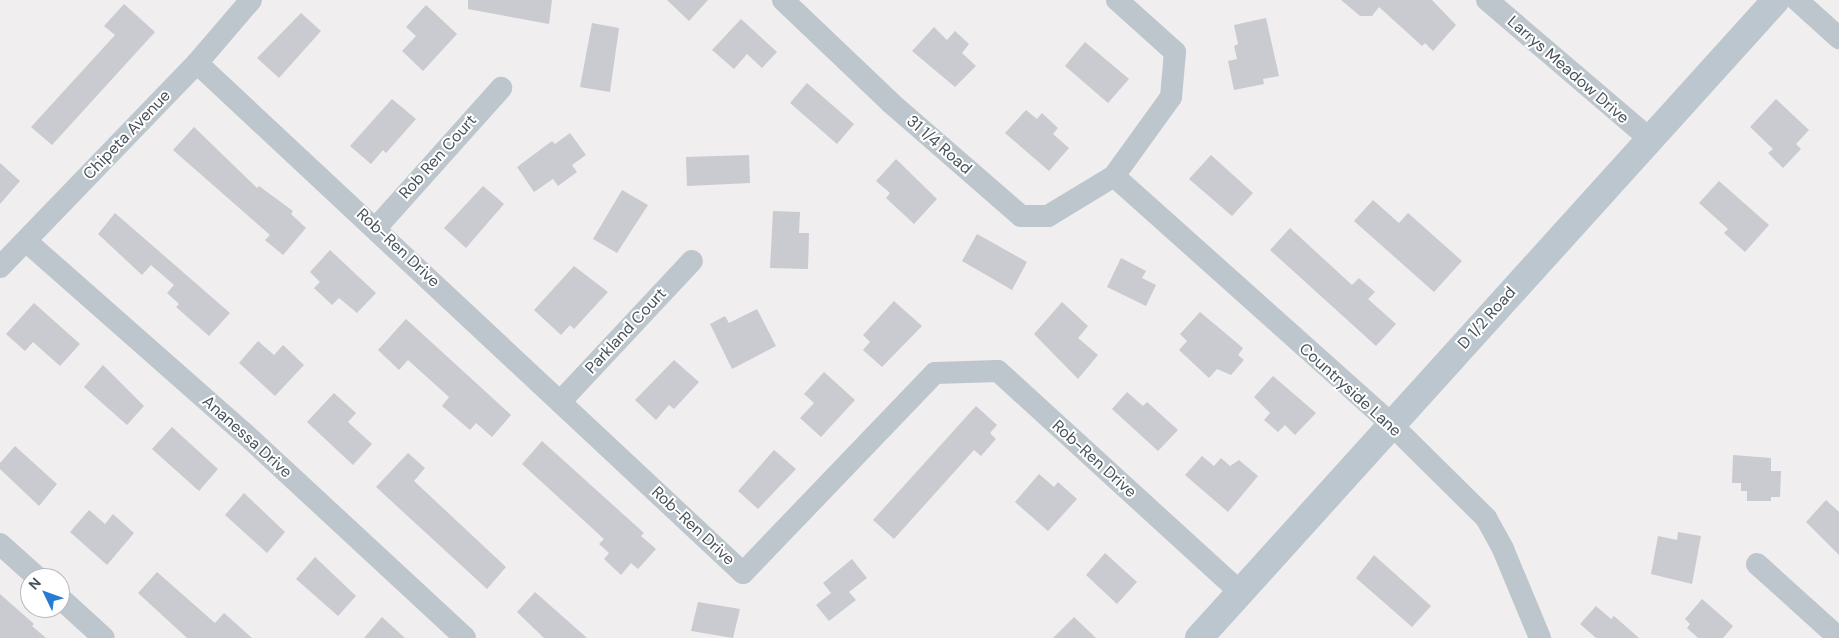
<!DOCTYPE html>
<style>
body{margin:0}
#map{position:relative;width:1839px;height:638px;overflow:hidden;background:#f0eeee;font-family:"DM Sans",sans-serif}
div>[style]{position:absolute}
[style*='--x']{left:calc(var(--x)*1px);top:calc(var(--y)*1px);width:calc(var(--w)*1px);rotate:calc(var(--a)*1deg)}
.building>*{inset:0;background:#c9cbd0}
.street>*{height:22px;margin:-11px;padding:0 11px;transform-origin:11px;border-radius:11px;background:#bdc6cc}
.secondary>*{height:28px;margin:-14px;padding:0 14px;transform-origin:14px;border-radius:14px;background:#bbc6ce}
span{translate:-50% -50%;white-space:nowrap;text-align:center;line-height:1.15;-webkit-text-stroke:4px #fff;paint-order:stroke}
.street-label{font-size:16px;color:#48525a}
.north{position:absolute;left:20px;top:568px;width:50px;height:50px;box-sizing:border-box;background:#fff;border:1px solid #b6babd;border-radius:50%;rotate:312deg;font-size:14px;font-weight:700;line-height:20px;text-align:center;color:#48525a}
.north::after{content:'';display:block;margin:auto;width:18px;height:22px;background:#277cd2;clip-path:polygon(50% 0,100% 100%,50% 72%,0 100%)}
</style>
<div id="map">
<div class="building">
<i style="clip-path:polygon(468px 0,552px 0,549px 24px,468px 9px)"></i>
<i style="clip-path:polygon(667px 0,708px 0,689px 21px)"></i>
<i style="clip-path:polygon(1341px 0,1432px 0,1456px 25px,1433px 51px,1425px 43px,1422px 46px,1379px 7px,1372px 16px,1360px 16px)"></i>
<i style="clip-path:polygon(124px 4px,155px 32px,52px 145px,31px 127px,115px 35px,104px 26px)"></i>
<i style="clip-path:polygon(426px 5px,457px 34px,423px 71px,402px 51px,416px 36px,406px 27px)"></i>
<i style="clip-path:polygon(301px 13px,321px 31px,279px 78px,257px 58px)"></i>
<i style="clip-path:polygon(1266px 18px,1279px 76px,1263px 79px,1264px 84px,1234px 90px,1228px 61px,1237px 59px,1234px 46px,1238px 44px,1234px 25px)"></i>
<i style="clip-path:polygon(741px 19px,777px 52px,762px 68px,747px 54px,734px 69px,712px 50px)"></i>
<i style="clip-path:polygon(592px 23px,619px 28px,610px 92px,580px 87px)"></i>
<i style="clip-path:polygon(934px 27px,947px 40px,955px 31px,969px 44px,962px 53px,976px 66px,955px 87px,912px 51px)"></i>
<i style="clip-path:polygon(1085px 42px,1129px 79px,1108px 103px,1065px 66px)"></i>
<i style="clip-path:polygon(807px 83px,854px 124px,837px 144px,790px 103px)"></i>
<i style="clip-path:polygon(392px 99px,416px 119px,386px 153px,383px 150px,371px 164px,350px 146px)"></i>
<i style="clip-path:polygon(1776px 99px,1809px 130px,1796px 144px,1801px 149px,1783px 168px,1768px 153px,1773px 149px,1750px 127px)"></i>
<i style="clip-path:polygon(1026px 110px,1037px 119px,1042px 113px,1058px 128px,1053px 134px,1069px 148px,1049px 171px,1005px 133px)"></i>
<i style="clip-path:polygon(194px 127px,257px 188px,259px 186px,293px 211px,291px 214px,306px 228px,283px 255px,265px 240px,270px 235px,173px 150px)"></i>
<i style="clip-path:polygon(570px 133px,586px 155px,572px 165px,577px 172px,558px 186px,553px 179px,534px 192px,517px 167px,552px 141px,555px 144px)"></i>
<i style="clip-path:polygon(749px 155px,750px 183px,687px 186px,686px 157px)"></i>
<i style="clip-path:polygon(1211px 155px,1253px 193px,1232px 216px,1189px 179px)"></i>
<i style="clip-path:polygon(896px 159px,937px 199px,914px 224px,886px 198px,890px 193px,876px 181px)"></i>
<i style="clip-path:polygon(0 163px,20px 181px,0 204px)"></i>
<i style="clip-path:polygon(1719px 181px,1769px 225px,1745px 252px,1724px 233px,1728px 229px,1699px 203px)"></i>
<i style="clip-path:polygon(483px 186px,504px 204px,466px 248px,444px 228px)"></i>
<i style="clip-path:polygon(622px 190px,648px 205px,617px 253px,593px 239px)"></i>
<i style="clip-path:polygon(1373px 200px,1399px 223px,1408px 213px,1462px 261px,1434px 292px,1354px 221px)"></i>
<i style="clip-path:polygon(773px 211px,800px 212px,799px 233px,809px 233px,808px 269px,770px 268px)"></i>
<i style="clip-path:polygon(115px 213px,230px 313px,209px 336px,176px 307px,179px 304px,167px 293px,174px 285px,151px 265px,142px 275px,98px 234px)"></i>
<i style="clip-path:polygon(1290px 228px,1352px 285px,1359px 278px,1375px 292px,1368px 299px,1396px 324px,1376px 346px,1270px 250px)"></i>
<i style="clip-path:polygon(977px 234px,1027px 262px,1012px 290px,962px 261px)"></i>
<i style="clip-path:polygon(330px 250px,376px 293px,357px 313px,339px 298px,332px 305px,314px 288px,320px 282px,310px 272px)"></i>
<i style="clip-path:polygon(1121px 258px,1146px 271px,1142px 278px,1156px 285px,1146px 306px,1107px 287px)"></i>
<i style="clip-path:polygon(574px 266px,608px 292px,574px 329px,570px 325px,561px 335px,534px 310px)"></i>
<i style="clip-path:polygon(894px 301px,922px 326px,882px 367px,863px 350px,870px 342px,863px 335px)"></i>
<i style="clip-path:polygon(1062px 302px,1088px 326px,1078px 338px,1098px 355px,1078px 379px,1034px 334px)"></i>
<i style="clip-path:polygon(34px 303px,80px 344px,60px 366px,33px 342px,25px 351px,6px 334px)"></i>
<i style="clip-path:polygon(757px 309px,776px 346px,732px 369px,710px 324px,725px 316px,729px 323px)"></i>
<i style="clip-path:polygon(1200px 312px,1243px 348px,1238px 355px,1244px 360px,1231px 375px,1217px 369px,1209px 378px,1179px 350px,1187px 341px,1180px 334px)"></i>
<i style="clip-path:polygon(406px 319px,511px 415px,492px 437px,476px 423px,470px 430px,442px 406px,449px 397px,408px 360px,399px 370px,378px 350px)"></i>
<i style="clip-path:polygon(258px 341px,274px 355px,283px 345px,304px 365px,275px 396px,239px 363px)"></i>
<i style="clip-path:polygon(674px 360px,699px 382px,674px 409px,669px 405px,656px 420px,635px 400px)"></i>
<i style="clip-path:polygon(103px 365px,144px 406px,127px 425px,84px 387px)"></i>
<i style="clip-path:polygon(824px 372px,855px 400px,821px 437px,800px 418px,814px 403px,804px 394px)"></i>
<i style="clip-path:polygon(1273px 376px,1316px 413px,1295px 435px,1285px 425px,1278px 432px,1264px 420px,1270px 413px,1254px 397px)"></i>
<i style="clip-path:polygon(1127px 392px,1143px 406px,1147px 402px,1178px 430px,1158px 451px,1112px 409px)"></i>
<i style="clip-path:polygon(334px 393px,356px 413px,348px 422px,372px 444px,353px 465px,307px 422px)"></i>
<i style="clip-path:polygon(976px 406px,997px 425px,990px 433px,996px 439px,981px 456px,974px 450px,894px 539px,873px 520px)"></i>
<i style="clip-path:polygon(172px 427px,218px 469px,199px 491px,152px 449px)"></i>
<i style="clip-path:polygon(542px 441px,644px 533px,641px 536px,656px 549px,638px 569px,631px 563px,621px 575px,604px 559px,609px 553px,599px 544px,604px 539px,522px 464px)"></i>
<i style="clip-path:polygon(15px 446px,57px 484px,39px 506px,0 469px,0 463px)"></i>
<i style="clip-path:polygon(774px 450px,796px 469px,758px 509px,738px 491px)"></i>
<i style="clip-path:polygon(408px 453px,425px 468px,414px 481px,506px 567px,487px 589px,376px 487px)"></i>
<i style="clip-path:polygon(1733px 455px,1771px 458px,1771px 471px,1781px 471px,1780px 497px,1771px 497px,1771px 501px,1747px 501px,1747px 491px,1741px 491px,1741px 483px,1732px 483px)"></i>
<i style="clip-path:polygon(1202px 456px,1214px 466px,1221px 458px,1230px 466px,1239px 460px,1258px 476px,1228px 512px,1185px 475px)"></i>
<i style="clip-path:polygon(1039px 474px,1054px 487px,1058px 482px,1077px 499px,1048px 531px,1015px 502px)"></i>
<i style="clip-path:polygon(244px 493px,285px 532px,267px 553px,225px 515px)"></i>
<i style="clip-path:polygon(1826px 500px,1839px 512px,1839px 555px,1806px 522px)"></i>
<i style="clip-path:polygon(89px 510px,105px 524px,113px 514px,134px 533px,107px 565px,70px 532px)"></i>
<i style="clip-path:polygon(1678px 532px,1701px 536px,1692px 584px,1651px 574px,1658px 536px,1677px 540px)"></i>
<i style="clip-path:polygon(1105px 553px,1137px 582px,1117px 604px,1086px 575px)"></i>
<i style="clip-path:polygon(1374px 555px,1431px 606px,1412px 627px,1356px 578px)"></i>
<i style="clip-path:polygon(315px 557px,356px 596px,338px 616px,296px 579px)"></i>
<i style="clip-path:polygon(852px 559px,867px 578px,849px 592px,856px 600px,829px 621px,816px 605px,831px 593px,823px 583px)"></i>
<i style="clip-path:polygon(157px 572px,215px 623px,224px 613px,252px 638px,187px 638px,138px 593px)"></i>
<i style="clip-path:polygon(535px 592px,587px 638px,544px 638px,517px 612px)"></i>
<i style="clip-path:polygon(0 594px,34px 624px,32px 626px,46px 638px,0 638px)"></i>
<i style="clip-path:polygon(1702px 599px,1733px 626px,1723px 638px,1698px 638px,1687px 628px,1690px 624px,1685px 619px)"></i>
<i style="clip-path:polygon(698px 602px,740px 609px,733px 638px,691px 631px)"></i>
<i style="clip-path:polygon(1596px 606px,1611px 619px,1614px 616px,1639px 638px,1596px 638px,1580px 624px)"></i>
<i style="clip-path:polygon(382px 617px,405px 638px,364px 638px)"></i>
<i style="clip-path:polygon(1074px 617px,1096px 638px,1053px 638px)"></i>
</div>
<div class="street">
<i style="--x:783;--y:0;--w:149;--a:43.6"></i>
<i style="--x:891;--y:103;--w:172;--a:41"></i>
<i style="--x:1021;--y:216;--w:27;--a:0"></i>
<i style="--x:1048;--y:216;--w:77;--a:-31.2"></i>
<i style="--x:1114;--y:176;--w:97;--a:-54.2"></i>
<i style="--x:1171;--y:97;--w:45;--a:-84.9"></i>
<i style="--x:1175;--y:52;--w:78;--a:-138.1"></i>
<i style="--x:1487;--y:0;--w:214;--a:40.5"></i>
<i style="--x:1797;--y:0;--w:57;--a:42.1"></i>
<i style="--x:197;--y:63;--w:747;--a:43.05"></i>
<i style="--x:743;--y:573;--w:277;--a:-46.2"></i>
<i style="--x:935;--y:373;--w:63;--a:-1.8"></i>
<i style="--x:998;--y:371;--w:328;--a:42.4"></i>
<i style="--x:1114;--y:176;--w:372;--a:41.8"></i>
<i style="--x:1391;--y:424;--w:134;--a:44.7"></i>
<i style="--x:1486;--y:518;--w:35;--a:61"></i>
<i style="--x:1503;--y:549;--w:96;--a:67.4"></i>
<i style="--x:376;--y:228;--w:188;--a:-48.2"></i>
<i style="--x:26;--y:241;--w:290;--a:41.4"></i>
<i style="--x:244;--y:433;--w:301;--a:42.8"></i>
<i style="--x:0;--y:267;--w:284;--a:-46"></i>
<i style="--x:197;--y:63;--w:83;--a:-49.4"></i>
<i style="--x:560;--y:402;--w:193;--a:-46.9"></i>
<i style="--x:0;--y:544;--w:51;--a:41.8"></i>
<i style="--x:1757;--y:564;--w:110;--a:42.1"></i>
<i style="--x:60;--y:598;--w:59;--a:42.3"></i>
</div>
<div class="secondary">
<i style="--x:1199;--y:638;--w:860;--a:-47.87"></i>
</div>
<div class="street-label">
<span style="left:1568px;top:70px;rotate:41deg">Larrys Meadow Drive</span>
<span style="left:127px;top:135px;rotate:-46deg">Chipeta Avenue</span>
<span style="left:939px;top:145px;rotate:41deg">31 1/4 Road</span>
<span style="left:438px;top:157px;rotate:-48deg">Rob Ren Court</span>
<span style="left:398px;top:248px;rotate:43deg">Rob-Ren Drive</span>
<span style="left:1487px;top:318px;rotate:-48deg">D 1/2 Road</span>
<span style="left:626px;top:331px;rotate:-47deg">Parkland Court</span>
<span style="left:1350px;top:390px;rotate:42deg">Countryside Lane</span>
<span style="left:247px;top:437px;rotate:42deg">Ananessa Drive</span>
<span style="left:1094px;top:459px;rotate:42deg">Rob-Ren Drive</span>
<span style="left:693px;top:526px;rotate:43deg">Rob-Ren Drive</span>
</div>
<div class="north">N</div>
</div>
